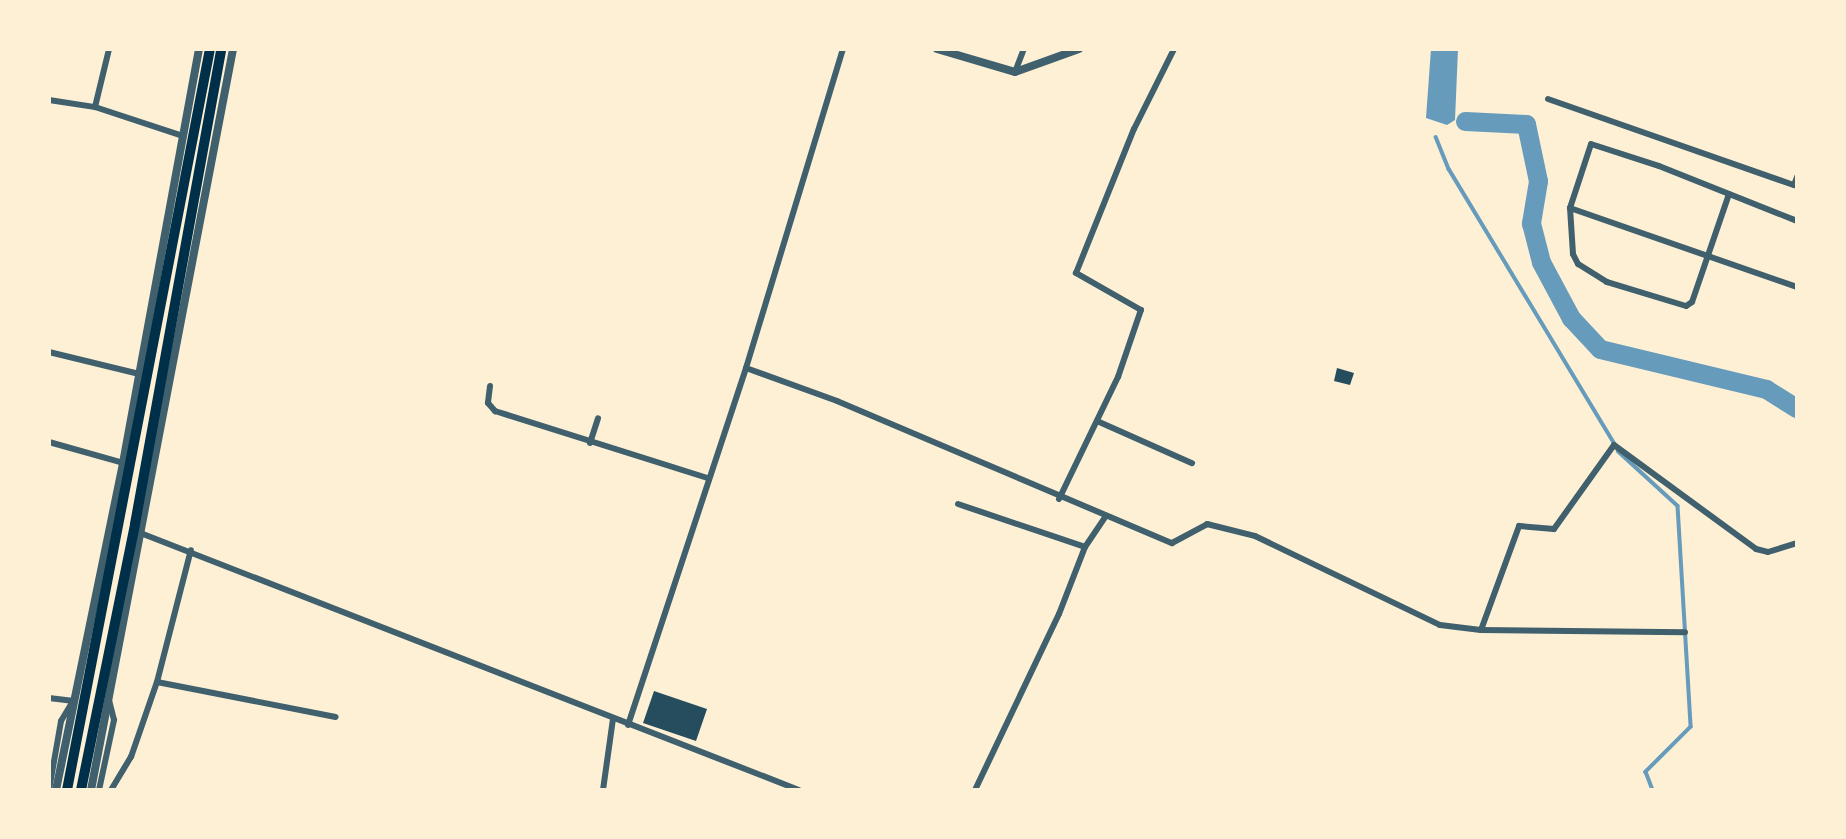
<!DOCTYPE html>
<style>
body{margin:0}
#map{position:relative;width:1846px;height:839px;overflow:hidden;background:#fdf0d5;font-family:"Exo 2",sans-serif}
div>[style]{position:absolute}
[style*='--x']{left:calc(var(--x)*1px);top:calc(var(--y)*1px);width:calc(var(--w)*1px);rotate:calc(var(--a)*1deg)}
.water>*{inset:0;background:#669bbc}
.stream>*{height:3.5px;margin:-1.75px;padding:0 1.75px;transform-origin:1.75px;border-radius:1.75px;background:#669bbc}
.river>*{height:19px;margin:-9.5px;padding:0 9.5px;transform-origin:9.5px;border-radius:9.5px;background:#669bbc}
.building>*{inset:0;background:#264d5e}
.minor>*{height:6px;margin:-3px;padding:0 3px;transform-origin:3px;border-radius:3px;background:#3f606c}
.tertiary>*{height:8px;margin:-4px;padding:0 4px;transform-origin:4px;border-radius:4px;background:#3f606c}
.trunk>*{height:10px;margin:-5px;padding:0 5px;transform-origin:5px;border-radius:5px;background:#003049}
span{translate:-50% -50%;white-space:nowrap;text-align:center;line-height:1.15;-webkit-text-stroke:7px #fdf0d5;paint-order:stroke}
.frame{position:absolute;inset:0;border:51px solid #fdf0d5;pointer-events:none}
</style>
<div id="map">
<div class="water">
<i style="clip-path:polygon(1431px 49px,1458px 49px,1455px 120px,1447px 125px,1426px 118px)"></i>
</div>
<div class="stream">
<i style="--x:1436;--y:137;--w:35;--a:68"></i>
<i style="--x:1449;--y:169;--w:321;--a:58.9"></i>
<i style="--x:1618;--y:451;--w:81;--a:42.5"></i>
<i style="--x:1678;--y:506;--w:221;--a:86.6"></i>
<i style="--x:1691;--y:727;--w:64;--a:135"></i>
<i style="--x:1646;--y:772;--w:19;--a:69"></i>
</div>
<div class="river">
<i style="--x:1465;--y:121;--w:61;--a:2.8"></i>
<i style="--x:1526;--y:124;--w:58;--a:78.1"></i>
<i style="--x:1538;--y:181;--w:43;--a:99.5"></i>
<i style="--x:1531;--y:223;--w:40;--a:75.6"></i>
<i style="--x:1541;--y:262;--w:64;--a:61.8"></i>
<i style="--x:1571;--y:318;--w:42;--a:46.9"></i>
<i style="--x:1600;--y:349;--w:171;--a:13.5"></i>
<i style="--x:1766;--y:389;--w:36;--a:32"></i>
</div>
<div class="building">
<i style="clip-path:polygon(1337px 368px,1354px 373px,1350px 385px,1334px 381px)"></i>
<i style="clip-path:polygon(654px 691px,707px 709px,696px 741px,643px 723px)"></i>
</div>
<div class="minor">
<i style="--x:1015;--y:72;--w:25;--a:-69"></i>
<i style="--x:1548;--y:99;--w:261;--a:19.3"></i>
<i style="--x:1794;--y:185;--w:9;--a:-69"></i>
<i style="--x:49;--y:100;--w:47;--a:8.7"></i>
<i style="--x:95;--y:107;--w:93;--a:18.2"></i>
<i style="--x:95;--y:107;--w:60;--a:-76.4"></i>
<i style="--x:1729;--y:194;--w:114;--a:108.9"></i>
<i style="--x:1692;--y:302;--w:7;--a:146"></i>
<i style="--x:1686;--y:306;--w:83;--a:-163.1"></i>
<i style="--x:1607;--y:282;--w:34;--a:-148"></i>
<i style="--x:1578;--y:264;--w:11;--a:-117"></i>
<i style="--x:1573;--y:254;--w:46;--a:-93.7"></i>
<i style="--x:1570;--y:208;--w:67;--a:-71.8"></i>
<i style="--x:1591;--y:144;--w:71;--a:17.9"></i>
<i style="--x:1659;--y:166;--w:149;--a:21.7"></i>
<i style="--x:1570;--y:208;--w:240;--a:19.2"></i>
<i style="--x:49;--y:352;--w:93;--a:13.7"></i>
<i style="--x:746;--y:368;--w:97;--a:19.9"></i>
<i style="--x:837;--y:401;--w:364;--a:23"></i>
<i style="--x:1172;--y:543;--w:40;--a:-28"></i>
<i style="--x:1207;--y:524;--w:49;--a:14"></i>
<i style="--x:1255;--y:536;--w:205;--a:25.7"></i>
<i style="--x:1440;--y:625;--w:41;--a:7"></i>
<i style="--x:1481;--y:630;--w:204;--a:0.6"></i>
<i style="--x:490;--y:386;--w:17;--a:97"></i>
<i style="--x:488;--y:403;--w:11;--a:49"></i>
<i style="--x:495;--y:411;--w:222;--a:17.5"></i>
<i style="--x:1097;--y:421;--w:104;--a:23.9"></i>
<i style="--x:49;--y:442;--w:77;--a:15.8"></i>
<i style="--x:590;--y:443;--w:26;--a:-72"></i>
<i style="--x:1059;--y:499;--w:136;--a:-64.2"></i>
<i style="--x:1118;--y:377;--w:71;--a:-71.1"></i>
<i style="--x:1141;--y:310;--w:75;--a:-150.4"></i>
<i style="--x:1076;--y:273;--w:155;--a:-68.1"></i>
<i style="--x:1134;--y:129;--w:89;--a:-63.4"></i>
<i style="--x:958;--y:504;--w:134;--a:18.7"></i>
<i style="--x:143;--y:534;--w:704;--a:21.32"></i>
<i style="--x:1481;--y:630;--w:111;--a:-69.9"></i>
<i style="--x:1519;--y:526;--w:35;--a:5"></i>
<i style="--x:1554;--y:529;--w:103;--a:-54.5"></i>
<i style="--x:1614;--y:445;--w:176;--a:36.2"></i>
<i style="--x:1756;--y:549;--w:12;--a:14"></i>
<i style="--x:1768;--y:552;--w:30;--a:-17"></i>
<i style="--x:157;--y:682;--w:182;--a:11.1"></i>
<i style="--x:49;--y:698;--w:23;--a:7"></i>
<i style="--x:628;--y:725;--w:376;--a:-71.7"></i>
<i style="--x:746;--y:368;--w:333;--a:-73.1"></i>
<i style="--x:49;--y:790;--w:70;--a:-80.1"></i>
<i style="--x:61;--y:721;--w:26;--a:-59"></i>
<i style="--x:99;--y:790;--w:72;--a:-77.9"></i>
<i style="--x:114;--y:720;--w:21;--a:-104"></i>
<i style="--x:111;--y:790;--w:39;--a:-59"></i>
<i style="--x:131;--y:757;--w:79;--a:-70.9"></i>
<i style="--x:157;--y:682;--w:136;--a:-75.6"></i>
<i style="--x:603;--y:790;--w:72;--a:-82"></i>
<i style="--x:975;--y:790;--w:195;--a:-64.5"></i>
<i style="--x:1059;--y:614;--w:72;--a:-68.8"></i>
<i style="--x:1085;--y:547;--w:36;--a:-56"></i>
</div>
<div class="tertiary">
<i style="--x:937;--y:49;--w:81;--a:16.4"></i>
<i style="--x:1015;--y:72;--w:68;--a:-19.8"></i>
<i style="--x:56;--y:790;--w:334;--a:-78.4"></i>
<i style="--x:123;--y:463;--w:421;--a:-79.6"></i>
<i style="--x:91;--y:790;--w:754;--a:-79.15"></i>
</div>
<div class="trunk">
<i style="--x:67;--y:790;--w:755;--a:-79.08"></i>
<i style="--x:81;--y:790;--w:271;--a:-78.5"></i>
<i style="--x:135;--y:524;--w:483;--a:-79.7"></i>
</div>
<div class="frame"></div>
</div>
